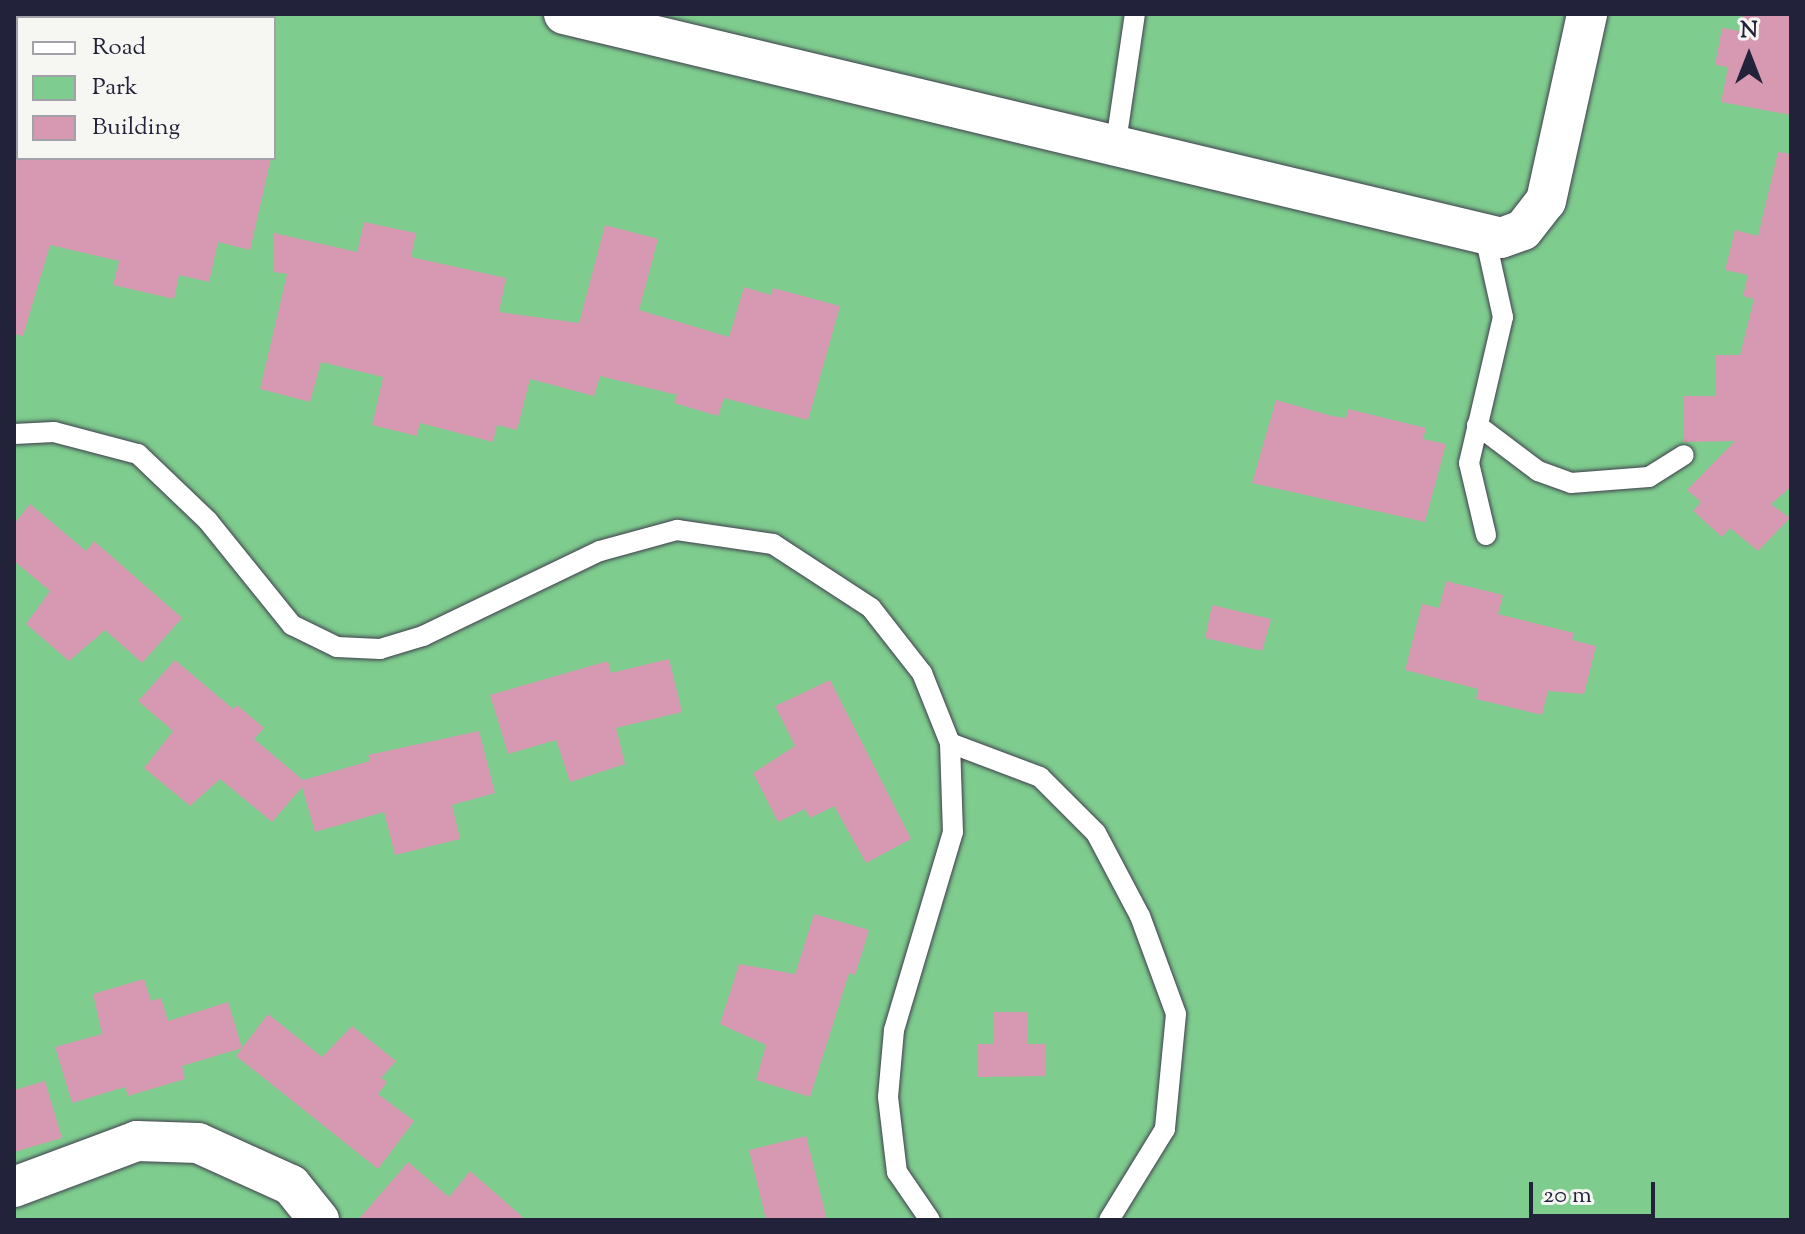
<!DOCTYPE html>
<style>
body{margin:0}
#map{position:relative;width:1805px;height:1234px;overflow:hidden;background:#f4dabe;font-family:"Sorts Mill Goudy",serif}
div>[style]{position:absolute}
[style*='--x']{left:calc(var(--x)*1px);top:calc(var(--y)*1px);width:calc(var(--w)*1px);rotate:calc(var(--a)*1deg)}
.green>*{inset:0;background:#7ecd8e}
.building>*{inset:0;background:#d699b1}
.roads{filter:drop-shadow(0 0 2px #423e4f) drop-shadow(0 0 2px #423e4f)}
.service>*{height:20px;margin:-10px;padding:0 10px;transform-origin:10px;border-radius:10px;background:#fff}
.minor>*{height:40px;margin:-20px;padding:0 20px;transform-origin:20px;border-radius:20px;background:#fff}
span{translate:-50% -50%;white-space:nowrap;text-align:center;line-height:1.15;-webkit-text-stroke:8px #f6f6f2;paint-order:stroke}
.frame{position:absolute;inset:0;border:16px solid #22223b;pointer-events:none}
.legend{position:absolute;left:16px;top:16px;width:260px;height:144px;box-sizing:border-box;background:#f6f6f2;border:2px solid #a1a1a9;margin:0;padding:10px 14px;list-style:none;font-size:24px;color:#22223b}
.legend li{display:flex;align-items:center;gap:16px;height:40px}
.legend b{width:40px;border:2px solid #a1a1a9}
.north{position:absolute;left:1709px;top:16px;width:80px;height:80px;-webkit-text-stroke:6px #f6f6f2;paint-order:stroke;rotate:0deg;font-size:22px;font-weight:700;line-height:32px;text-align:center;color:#22223b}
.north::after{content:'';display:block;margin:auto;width:28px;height:36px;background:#22223b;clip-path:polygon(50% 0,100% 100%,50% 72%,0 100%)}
.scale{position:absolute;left:1529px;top:1182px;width:126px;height:36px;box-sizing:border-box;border:4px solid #22223b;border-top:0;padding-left:10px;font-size:24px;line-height:28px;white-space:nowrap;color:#22223b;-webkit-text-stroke:6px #f6f6f2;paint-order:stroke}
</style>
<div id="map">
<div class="green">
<i style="clip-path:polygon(evenodd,14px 14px,1791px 14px,1791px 1220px,14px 1220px,14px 14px,18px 18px,274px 18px,274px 158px,18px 158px,18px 18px)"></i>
</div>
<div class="building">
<i style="clip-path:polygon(1743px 14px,1791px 14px,1791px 115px,1721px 102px,1728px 67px,1715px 65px,1722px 28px,1740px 31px)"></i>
<i style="clip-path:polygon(1778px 152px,1791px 154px,1791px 487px,1771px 504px,1790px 518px,1758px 551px,1730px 528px,1722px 537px,1693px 511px,1701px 502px,1687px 490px,1735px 441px,1683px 442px,1684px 396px,1716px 396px,1716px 355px,1740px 355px,1754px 299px,1743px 296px,1748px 275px,1725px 270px,1735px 230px,1758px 236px)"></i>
<i style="clip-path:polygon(14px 158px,271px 158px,250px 250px,218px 242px,209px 282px,179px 275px,174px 299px,113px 285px,119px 261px,50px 245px,23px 336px,14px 334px)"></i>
<i style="clip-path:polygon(364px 222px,416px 233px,411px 257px,506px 278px,499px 312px,579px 323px,605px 225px,658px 239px,639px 310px,729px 337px,744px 287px,771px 295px,773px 288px,840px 306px,808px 420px,724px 398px,718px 416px,674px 403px,677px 395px,600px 376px,594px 396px,530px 379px,517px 430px,497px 425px,493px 442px,420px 423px,417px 436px,372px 425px,383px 377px,321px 362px,310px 402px,260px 389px,287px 274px,274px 272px,274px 233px,357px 252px)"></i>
<i style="clip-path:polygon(1276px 400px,1332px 416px,1346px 418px,1348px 409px,1426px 428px,1423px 439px,1446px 444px,1425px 522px,1252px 483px)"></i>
<i style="clip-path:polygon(30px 504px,86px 551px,94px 541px,182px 618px,142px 663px,105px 630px,69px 661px,26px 624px,50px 591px,14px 561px,14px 524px)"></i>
<i style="clip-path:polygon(1446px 581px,1503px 595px,1498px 614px,1574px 633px,1572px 640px,1596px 646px,1584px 694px,1548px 691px,1542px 715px,1476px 699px,1478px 689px,1405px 670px,1422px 604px,1439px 608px)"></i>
<i style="clip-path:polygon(1212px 605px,1271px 619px,1262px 651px,1205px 638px)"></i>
<i style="clip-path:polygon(669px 659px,682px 712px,616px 728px,625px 764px,570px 782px,556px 740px,508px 754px,490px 695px,608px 661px,611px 673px)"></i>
<i style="clip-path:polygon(175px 660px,233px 709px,237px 705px,264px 728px,254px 739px,303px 780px,370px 761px,368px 755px,479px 731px,495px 793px,452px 805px,460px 839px,395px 855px,384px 812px,315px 832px,302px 787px,272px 822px,220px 779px,190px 806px,144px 768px,173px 731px,138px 701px)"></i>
<i style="clip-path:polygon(830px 680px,911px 839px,866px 863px,834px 806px,810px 818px,805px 809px,778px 822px,753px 773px,795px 746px,775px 706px)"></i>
<i style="clip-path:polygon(814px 914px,869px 930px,855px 975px,849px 973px,810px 1097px,756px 1080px,766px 1045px,720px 1024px,739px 964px,795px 974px)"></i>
<i style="clip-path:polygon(144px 979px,151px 1001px,161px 998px,168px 1021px,228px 1002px,242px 1048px,182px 1066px,185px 1079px,128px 1096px,125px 1087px,72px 1103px,55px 1047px,102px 1034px,93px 994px)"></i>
<i style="clip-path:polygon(994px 1012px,1028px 1012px,1028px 1044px,1045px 1044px,1045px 1076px,978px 1077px,978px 1044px,994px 1044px)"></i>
<i style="clip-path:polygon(268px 1014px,322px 1057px,352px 1026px,396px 1061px,381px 1078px,387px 1082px,378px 1094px,414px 1121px,378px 1169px,236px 1056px)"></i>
<i style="clip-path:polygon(45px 1081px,62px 1138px,14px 1152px,14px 1090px)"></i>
<i style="clip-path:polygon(806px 1136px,827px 1220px,766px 1220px,749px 1150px)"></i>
<i style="clip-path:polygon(408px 1162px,449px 1197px,470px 1171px,526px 1220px,358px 1220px)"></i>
</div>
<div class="roads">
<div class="service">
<i style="--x:1115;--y:149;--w:136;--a:-81.6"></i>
<i style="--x:1485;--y:236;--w:83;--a:77.5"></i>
<i style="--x:1503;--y:317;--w:150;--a:103.1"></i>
<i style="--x:1469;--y:463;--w:74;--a:76.7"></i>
<i style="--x:1477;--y:425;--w:76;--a:37"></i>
<i style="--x:1538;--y:471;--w:35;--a:20"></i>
<i style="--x:1571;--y:483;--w:78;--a:-4.4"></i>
<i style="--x:1649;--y:477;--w:41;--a:-32.2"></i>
<i style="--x:14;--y:434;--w:40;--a:-2.9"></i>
<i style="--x:54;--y:432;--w:87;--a:14.7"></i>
<i style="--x:138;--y:454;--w:97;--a:43.7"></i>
<i style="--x:208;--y:521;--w:134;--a:51.1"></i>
<i style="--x:292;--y:625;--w:50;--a:26.1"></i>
<i style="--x:337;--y:647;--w:43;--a:2.7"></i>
<i style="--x:380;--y:649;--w:45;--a:-16.8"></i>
<i style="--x:423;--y:636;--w:196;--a:-25.7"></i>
<i style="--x:600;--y:551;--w:80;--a:-15.3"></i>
<i style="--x:677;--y:530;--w:97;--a:8.3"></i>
<i style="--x:773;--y:544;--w:117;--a:33.1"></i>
<i style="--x:871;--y:608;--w:83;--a:51.9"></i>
<i style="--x:922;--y:673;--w:75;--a:68.2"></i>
<i style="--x:950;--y:743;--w:89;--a:88.1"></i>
<i style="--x:953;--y:832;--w:207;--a:106.6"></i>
<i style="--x:894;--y:1030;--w:67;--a:95.1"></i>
<i style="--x:888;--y:1097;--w:76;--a:83.2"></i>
<i style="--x:897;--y:1172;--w:58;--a:55.5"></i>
<i style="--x:950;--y:743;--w:96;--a:20.7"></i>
<i style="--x:1040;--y:777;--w:79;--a:45"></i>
<i style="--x:1096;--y:833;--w:94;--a:62.1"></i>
<i style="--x:1140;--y:916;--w:104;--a:69.8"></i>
<i style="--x:1176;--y:1014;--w:116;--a:95.5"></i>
<i style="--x:1165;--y:1129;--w:107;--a:121.6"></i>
</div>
<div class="minor">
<i style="--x:564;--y:14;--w:963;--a:13.44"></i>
<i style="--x:1501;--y:238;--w:23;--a:-20"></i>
<i style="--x:1523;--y:230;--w:37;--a:-52"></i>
<i style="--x:1546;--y:201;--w:191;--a:-77.6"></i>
<i style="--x:14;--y:1187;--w:131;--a:-20.5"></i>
<i style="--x:137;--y:1141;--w:61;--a:1.9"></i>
<i style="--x:198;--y:1143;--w:102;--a:24.3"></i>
<i style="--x:291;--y:1185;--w:45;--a:51.3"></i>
</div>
</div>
<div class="frame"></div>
<ul class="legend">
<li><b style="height:10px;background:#fff"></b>Road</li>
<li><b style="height:22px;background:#7ecd8e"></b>Park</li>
<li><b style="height:22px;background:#d699b1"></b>Building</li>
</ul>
<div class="north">N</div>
<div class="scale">20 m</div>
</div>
